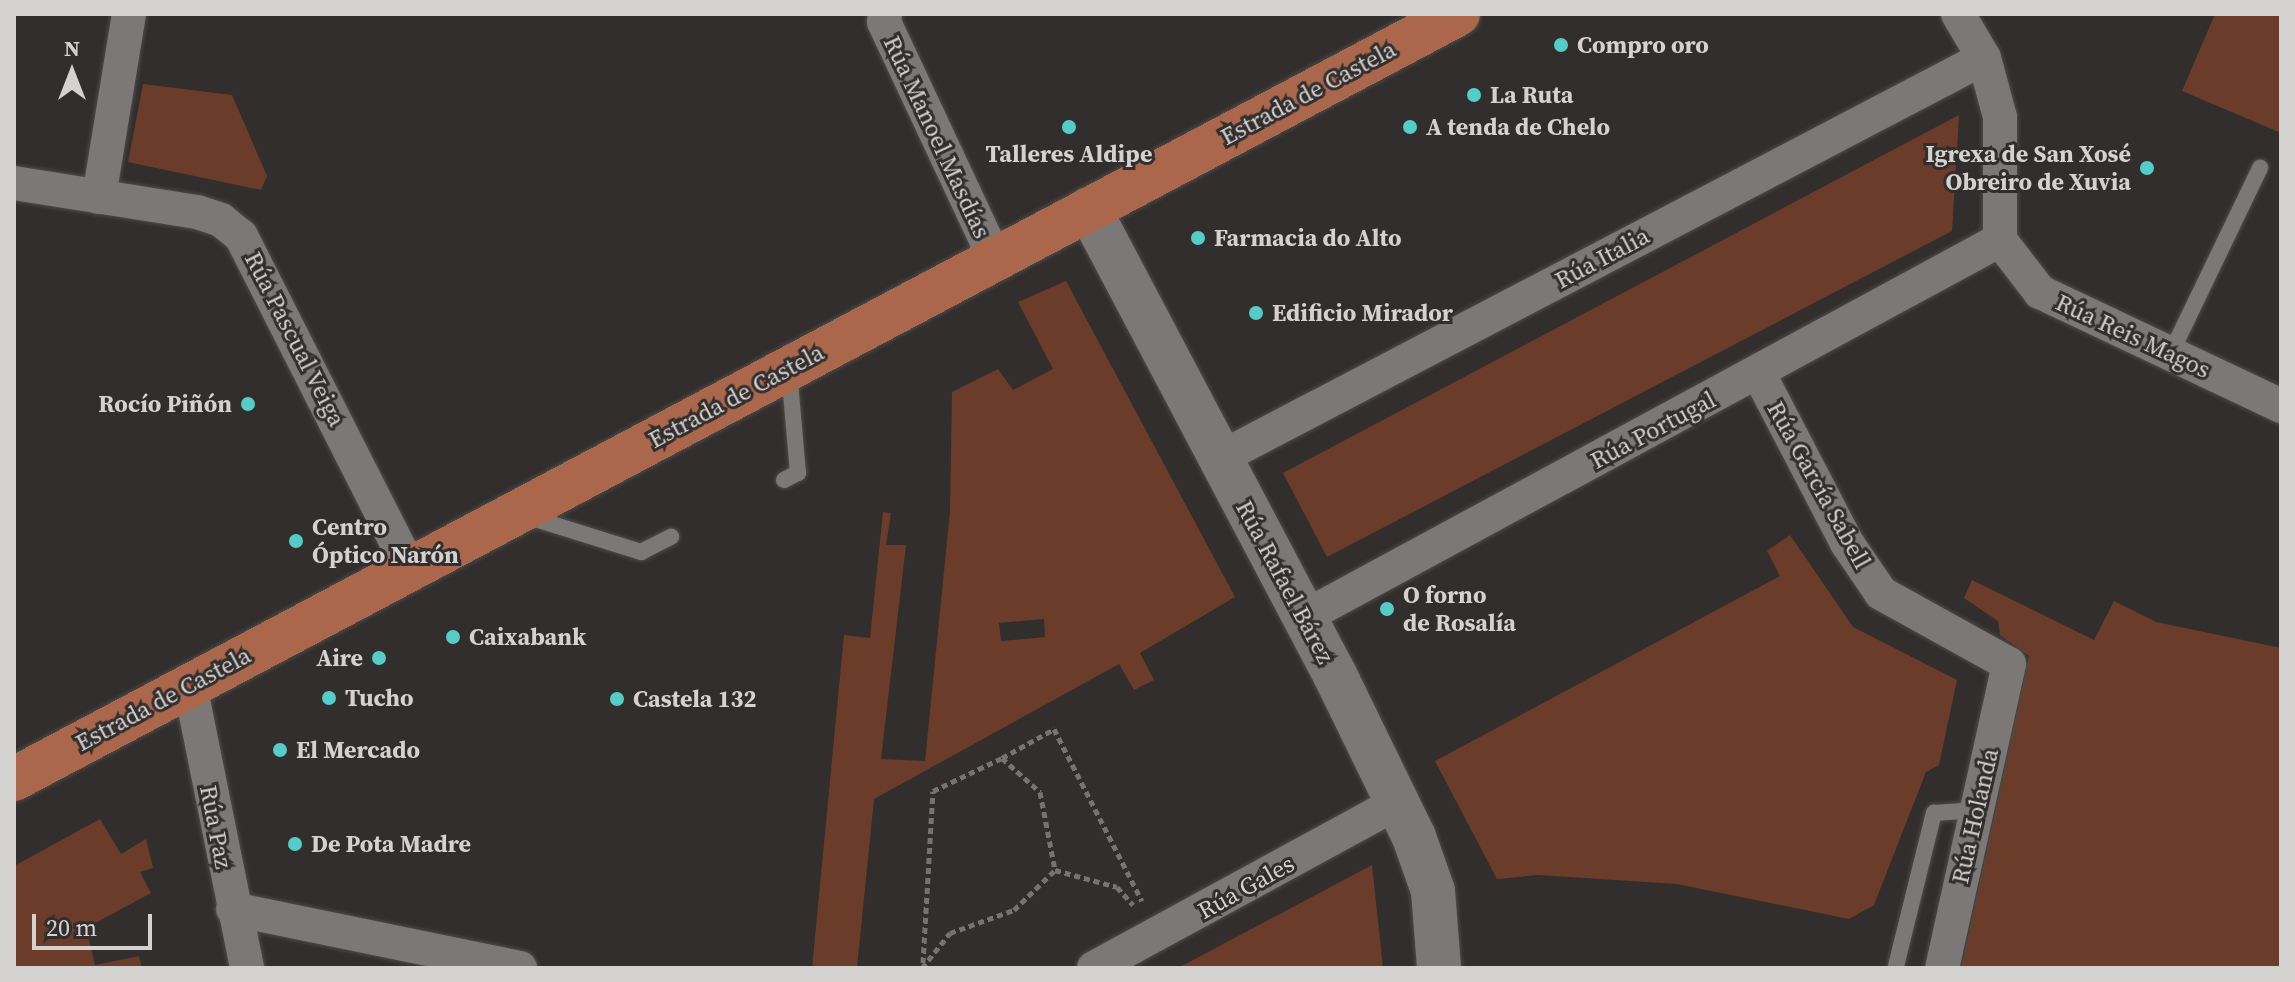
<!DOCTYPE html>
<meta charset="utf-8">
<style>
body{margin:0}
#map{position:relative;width:2295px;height:982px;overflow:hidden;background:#312e2d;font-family:"Source Serif 4",serif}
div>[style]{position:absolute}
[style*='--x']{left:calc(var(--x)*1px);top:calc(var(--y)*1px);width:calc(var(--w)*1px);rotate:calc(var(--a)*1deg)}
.green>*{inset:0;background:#6b3c2a}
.path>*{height:5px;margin-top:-2.5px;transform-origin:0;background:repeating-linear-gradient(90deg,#767473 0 6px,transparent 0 10px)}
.roads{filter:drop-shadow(0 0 2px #4d4b4a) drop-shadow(0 0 2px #4d4b4a)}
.lane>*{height:16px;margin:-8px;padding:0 8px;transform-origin:8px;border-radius:8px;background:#7c7877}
.street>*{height:34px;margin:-17px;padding:0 17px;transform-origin:17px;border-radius:17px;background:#7c7877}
.secondary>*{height:44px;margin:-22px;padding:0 22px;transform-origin:22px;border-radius:22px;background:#7c7877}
.primary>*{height:44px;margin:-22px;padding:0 22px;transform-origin:22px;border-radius:22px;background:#aa674b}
.dots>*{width:22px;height:22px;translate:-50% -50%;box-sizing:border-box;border:4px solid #312e2d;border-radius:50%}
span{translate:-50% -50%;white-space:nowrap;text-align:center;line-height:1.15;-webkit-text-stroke:6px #312e2d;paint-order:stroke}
.poi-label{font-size:24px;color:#d4d2d1;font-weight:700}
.left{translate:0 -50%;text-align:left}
.right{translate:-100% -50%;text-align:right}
.street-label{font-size:24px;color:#d4d2d1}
.frame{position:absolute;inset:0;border:16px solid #d4d2d1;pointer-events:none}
.north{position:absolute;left:32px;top:32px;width:80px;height:80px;-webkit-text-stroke:6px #312e2d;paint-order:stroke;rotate:0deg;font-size:22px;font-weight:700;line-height:32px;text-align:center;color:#d4d2d1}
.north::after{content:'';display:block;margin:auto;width:28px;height:36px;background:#d4d2d1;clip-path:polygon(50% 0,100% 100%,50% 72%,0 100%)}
.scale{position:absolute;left:32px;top:914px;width:120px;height:36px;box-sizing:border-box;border:4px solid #d4d2d1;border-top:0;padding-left:10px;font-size:24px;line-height:28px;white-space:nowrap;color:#d4d2d1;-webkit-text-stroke:6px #312e2d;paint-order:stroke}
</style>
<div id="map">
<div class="green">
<i style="clip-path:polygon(2215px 14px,2281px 14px,2281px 133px,2182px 91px)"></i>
<i style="clip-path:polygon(143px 84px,232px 95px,267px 176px,261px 190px,128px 162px)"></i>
<i style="clip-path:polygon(1959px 115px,1952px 231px,1327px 557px,1283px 473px)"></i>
<i style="clip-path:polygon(evenodd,1066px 281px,1235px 597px,1140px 653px,1154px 680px,1134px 690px,1119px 664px,874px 799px,857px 968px,812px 968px,844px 635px,870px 638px,883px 512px,891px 513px,886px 545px,906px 545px,881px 759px,925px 761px,950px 511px,952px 392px,998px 369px,1013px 390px,1053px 369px,1018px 302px,1066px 281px,1044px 619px,1045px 637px,1001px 641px,999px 623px,1044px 619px)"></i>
<i style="clip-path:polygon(1790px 535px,1853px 627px,1957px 680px,1939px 765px,1926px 772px,1874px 905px,1849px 919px,1677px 884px,1538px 875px,1497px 879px,1435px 761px,1780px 576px,1767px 551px)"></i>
<i style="clip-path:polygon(1972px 580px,2094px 640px,2114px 601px,2156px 622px,2281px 648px,2281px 968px,1961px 968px,2029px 656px,2000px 635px,1998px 621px,1964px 598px)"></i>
<i style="clip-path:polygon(100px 819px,121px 854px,146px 839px,153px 868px,140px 872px,151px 893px,86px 928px,95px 965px,139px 956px,142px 968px,14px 968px,14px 866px)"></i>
<i style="clip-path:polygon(1372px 865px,1383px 968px,1178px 968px)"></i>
</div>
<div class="path">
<i style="--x:1002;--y:758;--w:60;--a:-29.1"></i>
<i style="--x:1054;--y:729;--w:193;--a:62.9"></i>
<i style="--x:923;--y:963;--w:172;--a:-86.7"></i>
<i style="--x:933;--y:791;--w:76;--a:-25.6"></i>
<i style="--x:1002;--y:758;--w:51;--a:41.8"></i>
<i style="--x:1040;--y:792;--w:79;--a:79.1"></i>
<i style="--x:922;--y:968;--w:45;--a:-51.3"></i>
<i style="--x:950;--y:933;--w:68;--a:-19.8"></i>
<i style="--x:1014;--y:910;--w:57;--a:-44.3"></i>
<i style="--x:1055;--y:870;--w:64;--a:15.3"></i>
<i style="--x:1117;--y:887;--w:24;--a:48"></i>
</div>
<div class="roads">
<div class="lane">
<i style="--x:2170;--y:355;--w:208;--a:-64.3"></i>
<i style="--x:784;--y:480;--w:16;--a:-27"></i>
<i style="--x:798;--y:473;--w:103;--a:-95"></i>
<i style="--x:526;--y:516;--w:121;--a:17.4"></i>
<i style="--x:641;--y:552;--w:34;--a:-27"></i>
<i style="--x:1896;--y:966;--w:158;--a:-76.1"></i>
<i style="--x:1934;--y:813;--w:43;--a:-4"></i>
</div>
<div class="street">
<i style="--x:885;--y:14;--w:8;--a:97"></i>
<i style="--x:884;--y:22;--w:262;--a:64.9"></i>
<i style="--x:1958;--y:14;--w:51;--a:59.4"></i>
<i style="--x:1984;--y:58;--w:61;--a:74.8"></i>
<i style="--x:2000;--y:117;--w:123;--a:90"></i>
<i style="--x:2000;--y:240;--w:66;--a:52.4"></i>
<i style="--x:2040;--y:292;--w:267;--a:25.3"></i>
<i style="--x:14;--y:183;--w:185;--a:9"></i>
<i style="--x:197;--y:212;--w:25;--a:18"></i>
<i style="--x:221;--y:220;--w:26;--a:39"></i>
<i style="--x:241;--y:236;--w:373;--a:63.1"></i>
<i style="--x:99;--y:197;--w:185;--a:-80.7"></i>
<i style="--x:1759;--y:374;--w:191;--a:62.5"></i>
<i style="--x:1847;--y:543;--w:60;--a:55.8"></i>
<i style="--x:1881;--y:593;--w:146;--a:29"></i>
<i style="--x:2009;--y:664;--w:311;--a:102.4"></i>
<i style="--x:1220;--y:458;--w:862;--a:-27.63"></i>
<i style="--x:1304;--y:617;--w:792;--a:-28.44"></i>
<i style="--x:190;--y:685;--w:289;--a:78.6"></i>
<i style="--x:233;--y:909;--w:293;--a:11.6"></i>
<i style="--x:1094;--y:968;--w:345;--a:-28.6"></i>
</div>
<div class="secondary">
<i style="--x:1089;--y:209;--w:527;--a:62.17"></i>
<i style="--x:1335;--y:675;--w:180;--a:64"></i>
<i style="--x:1414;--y:837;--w:57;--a:70.6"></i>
<i style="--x:1433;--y:891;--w:77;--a:85.5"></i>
</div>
<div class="primary">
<i style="--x:14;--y:779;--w:1634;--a:-27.91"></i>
</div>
</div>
<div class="dots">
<i style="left:1561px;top:45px;background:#54cdc9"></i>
<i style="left:1474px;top:95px;background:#54cdc9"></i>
<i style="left:1069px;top:127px;background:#54cdc9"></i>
<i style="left:1410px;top:127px;background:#54cdc9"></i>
<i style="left:2147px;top:168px;background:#54cdc9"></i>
<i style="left:1198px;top:238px;background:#54cdc9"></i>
<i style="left:1256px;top:313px;background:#54cdc9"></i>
<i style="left:248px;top:404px;background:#54cdc9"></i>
<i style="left:296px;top:541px;background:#54cdc9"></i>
<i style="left:1387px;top:609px;background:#54cdc9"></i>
<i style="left:453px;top:637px;background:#54cdc9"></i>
<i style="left:379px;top:658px;background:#54cdc9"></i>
<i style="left:329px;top:698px;background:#54cdc9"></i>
<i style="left:617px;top:699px;background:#54cdc9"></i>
<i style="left:280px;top:750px;background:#54cdc9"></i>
<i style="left:295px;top:844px;background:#54cdc9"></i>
</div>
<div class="poi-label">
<span class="left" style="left:1577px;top:45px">Compro oro</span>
<span class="left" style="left:1490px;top:95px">La Ruta</span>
<span class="left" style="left:1426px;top:127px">A tenda de Chelo</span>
<span style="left:1069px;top:154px">Talleres Aldipe</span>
<span class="right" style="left:2131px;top:168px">Igrexa de San Xosé<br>Obreiro de Xuvia</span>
<span class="left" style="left:1214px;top:238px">Farmacia do Alto</span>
<span class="left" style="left:1272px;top:313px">Edificio Mirador</span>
<span class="right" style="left:232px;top:404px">Rocío Piñón</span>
<span class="left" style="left:312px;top:541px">Centro<br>Óptico Narón</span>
<span class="left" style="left:1403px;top:609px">O forno<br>de Rosalía</span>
<span class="left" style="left:469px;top:637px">Caixabank</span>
<span class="right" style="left:363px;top:658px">Aire</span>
<span class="left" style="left:345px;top:698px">Tucho</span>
<span class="left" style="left:633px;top:699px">Castela 132</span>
<span class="left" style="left:296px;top:750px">El Mercado</span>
<span class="left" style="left:311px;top:844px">De Pota Madre</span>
</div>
<div class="street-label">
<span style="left:1308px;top:93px;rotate:-28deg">Estrada de Castela</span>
<span style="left:937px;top:137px;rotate:65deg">Rúa Manoel Masdías</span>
<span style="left:1602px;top:258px;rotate:-28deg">Rúa Italia</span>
<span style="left:2133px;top:336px;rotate:25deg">Rúa Reis Magos</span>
<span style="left:295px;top:339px;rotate:63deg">Rúa Pascual Veiga</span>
<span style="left:736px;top:396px;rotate:-28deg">Estrada de Castela</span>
<span style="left:1653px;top:430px;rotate:-28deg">Rúa Portugal</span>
<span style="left:1819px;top:485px;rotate:61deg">Rúa García Sabell</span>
<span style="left:1285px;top:582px;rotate:62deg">Rúa Rafael Bárez</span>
<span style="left:163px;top:699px;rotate:-28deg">Estrada de Castela</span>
<span style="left:1975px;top:816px;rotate:-77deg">Rúa Holanda</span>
<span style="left:216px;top:827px;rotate:79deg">Rúa Paz</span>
<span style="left:1246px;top:887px;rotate:-29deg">Rúa Gales</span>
</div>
<div class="frame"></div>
<div class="north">N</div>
<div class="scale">20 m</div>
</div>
